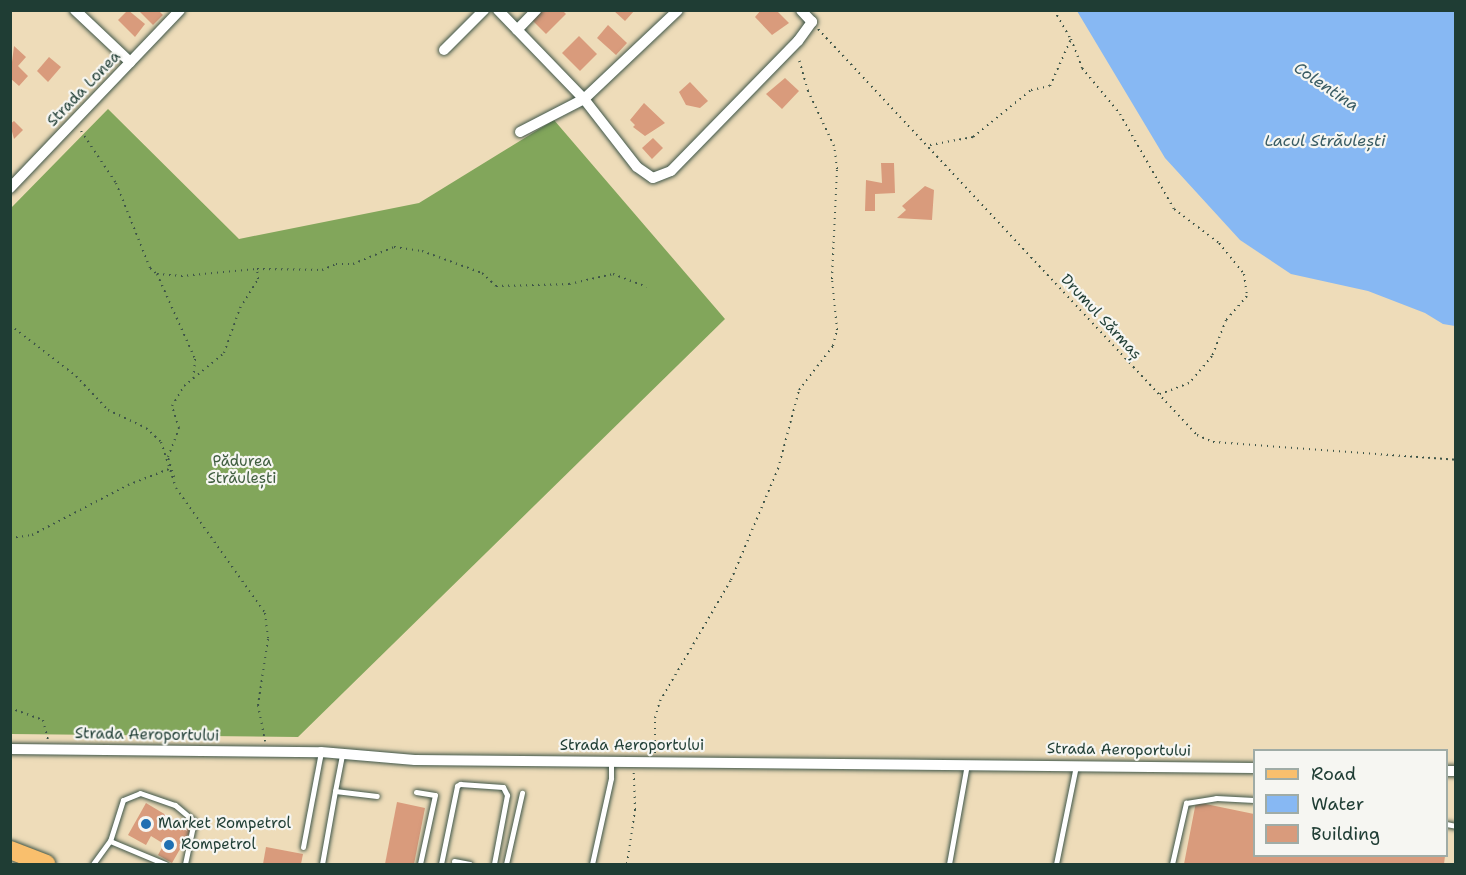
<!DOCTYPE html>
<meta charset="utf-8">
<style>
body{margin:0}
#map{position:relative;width:1466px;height:875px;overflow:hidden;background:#eedcb9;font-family:"Shantell Sans",sans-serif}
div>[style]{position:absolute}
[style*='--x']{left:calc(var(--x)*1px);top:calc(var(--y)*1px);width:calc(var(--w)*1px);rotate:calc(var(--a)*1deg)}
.forest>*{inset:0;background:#82a65b}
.water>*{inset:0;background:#87b8f3}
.building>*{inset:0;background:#d99b7c}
.path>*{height:2px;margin-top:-1px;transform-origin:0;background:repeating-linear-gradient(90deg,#3e5548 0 1.5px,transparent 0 6px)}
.roads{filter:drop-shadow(0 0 2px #3e5548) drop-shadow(0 0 2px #3e5548)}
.service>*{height:5px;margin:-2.5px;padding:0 2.5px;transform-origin:2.5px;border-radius:2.5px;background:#fff}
.minor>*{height:10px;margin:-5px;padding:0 5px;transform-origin:5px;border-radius:5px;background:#fff}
.primary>*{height:18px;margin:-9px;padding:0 9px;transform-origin:9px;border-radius:9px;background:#f9bf6d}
.dots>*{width:16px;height:16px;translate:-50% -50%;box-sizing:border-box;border:3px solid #f6f6f2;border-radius:50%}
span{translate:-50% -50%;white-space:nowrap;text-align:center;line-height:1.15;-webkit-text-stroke:4.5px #f6f6f2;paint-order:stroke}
.street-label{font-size:15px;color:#1f3d34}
.park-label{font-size:15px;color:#405e40}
.poi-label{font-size:15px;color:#1f3d34}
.left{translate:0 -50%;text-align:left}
.water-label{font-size:16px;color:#395c64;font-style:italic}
.frame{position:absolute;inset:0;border:12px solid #1f3d34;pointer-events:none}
.legend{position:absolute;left:1253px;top:749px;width:195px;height:108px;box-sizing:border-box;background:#f6f6f2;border:2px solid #a0aca6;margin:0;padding:8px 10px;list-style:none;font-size:18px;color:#1f3d34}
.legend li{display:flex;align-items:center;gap:12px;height:30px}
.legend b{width:30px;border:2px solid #a0aca6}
</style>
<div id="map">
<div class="forest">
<i style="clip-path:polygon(108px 109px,239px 239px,419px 203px,554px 120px,725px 319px,298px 737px,11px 734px,11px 208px)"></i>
</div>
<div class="water">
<i style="clip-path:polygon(1077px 11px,1455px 11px,1455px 326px,1443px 324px,1425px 313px,1368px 291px,1291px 274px,1240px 240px,1165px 158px)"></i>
</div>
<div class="building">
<i style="clip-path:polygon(128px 10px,145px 24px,135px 37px,118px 20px)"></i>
<i style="clip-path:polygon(138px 10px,158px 10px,163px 15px,153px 25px)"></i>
<i style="clip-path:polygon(540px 10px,562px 10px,566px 14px,546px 34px,531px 19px)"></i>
<i style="clip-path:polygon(613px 10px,635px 10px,625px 21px)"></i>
<i style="clip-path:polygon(761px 10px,776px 10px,789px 23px,772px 35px,755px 17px)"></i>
<i style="clip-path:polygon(608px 25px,627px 43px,616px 55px,597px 38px)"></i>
<i style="clip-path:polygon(579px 36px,597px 54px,580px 71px,562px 53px)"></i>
<i style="clip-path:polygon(14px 46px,26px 57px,18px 66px,28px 76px,19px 86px,10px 78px)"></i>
<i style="clip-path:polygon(49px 57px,61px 67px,48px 82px,37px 71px)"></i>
<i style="clip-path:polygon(785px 78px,799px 91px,782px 109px,766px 94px)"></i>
<i style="clip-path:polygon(690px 82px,708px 101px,700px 108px,686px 105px,679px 92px)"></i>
<i style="clip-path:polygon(644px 103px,665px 123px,645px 136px,633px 127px,635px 125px,630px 120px)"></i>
<i style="clip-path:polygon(14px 121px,23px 130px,14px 139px,10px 124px)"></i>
<i style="clip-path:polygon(653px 138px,663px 148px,652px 159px,642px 148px)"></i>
<i style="clip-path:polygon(881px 163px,894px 163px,895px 193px,875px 194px,875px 211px,865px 211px,866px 180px,882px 183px)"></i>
<i style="clip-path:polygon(925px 186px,934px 190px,932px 220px,897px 218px,906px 210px,902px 206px)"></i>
<i style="clip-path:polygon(397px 802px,425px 808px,414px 864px,385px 864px)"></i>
<i style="clip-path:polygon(1196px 802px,1254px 814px,1254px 856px,1445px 856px,1444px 864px,1184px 864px)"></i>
<i style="clip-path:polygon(146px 803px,191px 830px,172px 863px,158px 855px,164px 844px,151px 836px,146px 845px,128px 835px)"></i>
<i style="clip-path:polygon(266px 847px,303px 854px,301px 864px,263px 864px)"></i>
</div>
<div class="path">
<i style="--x:1054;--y:10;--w:34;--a:60"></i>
<i style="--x:1071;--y:39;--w:31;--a:69"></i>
<i style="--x:1082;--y:68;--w:60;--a:50.4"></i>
<i style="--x:1120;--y:114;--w:109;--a:60.4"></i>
<i style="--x:1174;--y:209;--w:56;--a:37.1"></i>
<i style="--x:1219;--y:243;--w:40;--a:51"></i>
<i style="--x:1244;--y:274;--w:22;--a:82"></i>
<i style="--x:1247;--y:296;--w:32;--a:131"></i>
<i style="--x:1226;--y:320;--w:39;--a:111"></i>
<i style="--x:1212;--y:356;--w:35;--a:130"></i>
<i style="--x:1189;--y:383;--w:31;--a:159"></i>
<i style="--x:818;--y:29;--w:555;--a:46.97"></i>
<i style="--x:1197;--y:435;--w:17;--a:24"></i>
<i style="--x:1213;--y:442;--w:244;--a:4.2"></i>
<i style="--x:81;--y:131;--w:63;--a:56.1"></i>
<i style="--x:116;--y:183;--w:92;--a:68.2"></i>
<i style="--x:150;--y:268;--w:9;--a:41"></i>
<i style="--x:157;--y:274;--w:24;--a:5"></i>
<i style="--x:181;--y:276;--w:76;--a:-5.3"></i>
<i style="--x:257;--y:269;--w:65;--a:0.9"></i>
<i style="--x:322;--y:270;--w:15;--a:-23"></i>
<i style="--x:336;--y:264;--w:17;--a:0"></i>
<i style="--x:353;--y:264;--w:44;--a:-22.5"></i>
<i style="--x:394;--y:247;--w:28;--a:8"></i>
<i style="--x:422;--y:251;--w:64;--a:20.1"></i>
<i style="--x:482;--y:273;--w:19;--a:43"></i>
<i style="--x:496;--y:286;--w:73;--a:-1.6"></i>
<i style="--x:569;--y:284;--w:45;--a:-12.8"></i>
<i style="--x:613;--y:274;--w:36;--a:21"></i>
<i style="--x:930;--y:145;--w:44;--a:-10.5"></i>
<i style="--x:973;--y:137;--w:75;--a:-39"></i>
<i style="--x:1031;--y:90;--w:19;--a:-12"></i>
<i style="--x:1050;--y:86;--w:51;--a:-65.9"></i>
<i style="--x:157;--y:274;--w:93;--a:65.9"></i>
<i style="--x:195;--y:359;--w:21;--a:95"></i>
<i style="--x:10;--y:325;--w:83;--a:37.7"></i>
<i style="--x:76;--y:376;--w:47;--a:46.7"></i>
<i style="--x:108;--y:410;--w:42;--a:25.3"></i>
<i style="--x:146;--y:428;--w:21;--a:43"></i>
<i style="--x:161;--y:442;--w:48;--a:71.9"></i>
<i style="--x:176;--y:488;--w:153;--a:54.5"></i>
<i style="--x:265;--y:613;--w:26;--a:83"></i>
<i style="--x:268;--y:639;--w:67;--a:98.6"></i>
<i style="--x:258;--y:705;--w:37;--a:79"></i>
<i style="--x:174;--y:477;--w:21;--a:-107"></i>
<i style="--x:168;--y:457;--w:31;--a:-69"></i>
<i style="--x:179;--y:428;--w:23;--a:-108"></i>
<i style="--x:172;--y:406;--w:23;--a:-59"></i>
<i style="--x:184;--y:386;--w:52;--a:-39.5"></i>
<i style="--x:224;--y:353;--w:48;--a:-70.4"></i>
<i style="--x:240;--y:308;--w:34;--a:-58"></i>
<i style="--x:258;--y:279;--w:9;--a:-96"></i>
<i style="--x:10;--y:538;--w:22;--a:-8"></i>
<i style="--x:32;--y:535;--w:108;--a:-27.5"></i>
<i style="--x:128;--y:485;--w:44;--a:-21.3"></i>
<i style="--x:10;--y:708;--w:35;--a:20"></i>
<i style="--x:43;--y:720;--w:21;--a:76"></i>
<i style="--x:655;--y:753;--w:35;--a:-90"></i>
<i style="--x:655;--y:718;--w:18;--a:-74"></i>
<i style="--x:660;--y:701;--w:140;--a:-59.6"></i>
<i style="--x:731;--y:580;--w:121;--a:-67.1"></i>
<i style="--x:778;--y:469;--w:82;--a:-75.1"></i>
<i style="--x:799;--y:390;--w:56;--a:-52.3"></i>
<i style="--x:833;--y:346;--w:16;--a:-76"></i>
<i style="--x:837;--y:330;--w:51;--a:-95.6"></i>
<i style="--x:832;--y:279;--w:110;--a:-87.4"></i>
<i style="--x:837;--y:169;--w:23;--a:-97"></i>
<i style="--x:834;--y:146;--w:61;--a:-115.3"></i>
<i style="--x:808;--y:91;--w:35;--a:-106"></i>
<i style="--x:627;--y:864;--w:55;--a:-81.6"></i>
<i style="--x:635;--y:810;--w:37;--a:-92"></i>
</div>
<div class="roads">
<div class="service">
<i style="--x:335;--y:791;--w:37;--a:-79"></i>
<i style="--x:416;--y:792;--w:19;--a:9"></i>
<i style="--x:435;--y:795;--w:71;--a:102.3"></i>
<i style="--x:1446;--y:824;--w:10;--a:11"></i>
<i style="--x:110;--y:841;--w:43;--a:-72.4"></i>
<i style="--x:123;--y:800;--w:18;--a:-22"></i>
<i style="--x:140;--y:793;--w:37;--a:19"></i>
<i style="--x:175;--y:805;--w:25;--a:40"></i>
<i style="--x:194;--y:821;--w:44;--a:101.8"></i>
<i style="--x:303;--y:847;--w:97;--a:-79.3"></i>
<i style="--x:454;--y:861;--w:16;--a:11"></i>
<i style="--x:93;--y:864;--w:29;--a:-54"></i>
<i style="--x:110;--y:841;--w:60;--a:22.7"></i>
<i style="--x:322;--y:864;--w:74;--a:-79.9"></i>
<i style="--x:335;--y:791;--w:42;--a:6.8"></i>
<i style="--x:441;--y:864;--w:80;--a:-78.4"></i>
<i style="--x:457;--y:786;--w:4;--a:-34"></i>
<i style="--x:460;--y:784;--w:43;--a:4"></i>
<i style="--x:503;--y:787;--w:9;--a:63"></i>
<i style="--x:507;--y:795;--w:70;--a:100.7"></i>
<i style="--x:506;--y:864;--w:73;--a:-77.3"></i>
<i style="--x:592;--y:864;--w:88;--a:-77.5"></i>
<i style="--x:611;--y:778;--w:17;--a:-90"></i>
<i style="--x:949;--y:864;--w:102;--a:-79.8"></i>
<i style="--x:1056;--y:864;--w:100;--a:-78.5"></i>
<i style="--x:1172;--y:864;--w:63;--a:-77.1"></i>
<i style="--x:1186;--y:803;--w:30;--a:-9"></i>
<i style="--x:1216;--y:798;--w:38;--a:3"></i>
</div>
<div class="minor">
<i style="--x:75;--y:10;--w:76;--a:43.4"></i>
<i style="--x:498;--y:10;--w:124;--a:46"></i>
<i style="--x:584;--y:99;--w:86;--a:52.1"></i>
<i style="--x:637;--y:167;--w:19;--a:35"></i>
<i style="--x:653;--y:178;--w:19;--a:-21"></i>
<i style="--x:671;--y:171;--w:182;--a:-45.7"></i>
<i style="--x:798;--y:41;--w:24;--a:-54"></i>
<i style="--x:812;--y:22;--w:16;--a:-133"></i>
<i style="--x:517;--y:30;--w:28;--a:-46"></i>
<i style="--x:444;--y:50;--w:57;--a:-45"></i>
<i style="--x:520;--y:132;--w:72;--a:-27.3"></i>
<i style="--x:584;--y:99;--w:129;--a:-43.4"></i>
<i style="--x:10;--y:188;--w:246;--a:-46.3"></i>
<i style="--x:10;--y:749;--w:311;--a:0.6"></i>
<i style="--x:321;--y:752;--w:94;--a:4.9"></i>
<i style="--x:415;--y:760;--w:839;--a:0.55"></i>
<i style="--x:1446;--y:771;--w:10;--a:0"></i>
</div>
<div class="primary">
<i style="--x:10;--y:850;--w:39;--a:21"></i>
</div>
</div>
<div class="dots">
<i style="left:146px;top:824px;background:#1f6fb2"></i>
<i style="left:169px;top:845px;background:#1f6fb2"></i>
</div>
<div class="street-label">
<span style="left:84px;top:89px;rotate:-46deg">Strada Lonea</span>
<span style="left:1101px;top:317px;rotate:47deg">Drumul Sărmaș</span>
<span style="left:147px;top:735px;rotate:1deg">Strada Aeroportului</span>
<span style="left:632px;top:746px">Strada Aeroportului</span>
<span style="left:1119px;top:750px;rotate:1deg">Strada Aeroportului</span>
</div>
<div class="park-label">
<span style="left:242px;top:470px">Pădurea<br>Străulești</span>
</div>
<div class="poi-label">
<span class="left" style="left:158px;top:824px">Market Rompetrol</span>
<span class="left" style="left:181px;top:845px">Rompetrol</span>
</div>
<div class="water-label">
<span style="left:1326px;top:87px;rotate:34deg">Colentina</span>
<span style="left:1325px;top:141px">Lacul Străulești</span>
</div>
<div class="frame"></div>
<ul class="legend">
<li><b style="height:8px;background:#f9bf6d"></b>Road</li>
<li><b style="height:16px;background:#87b8f3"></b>Water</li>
<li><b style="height:16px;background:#d99b7c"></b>Building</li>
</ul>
</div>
